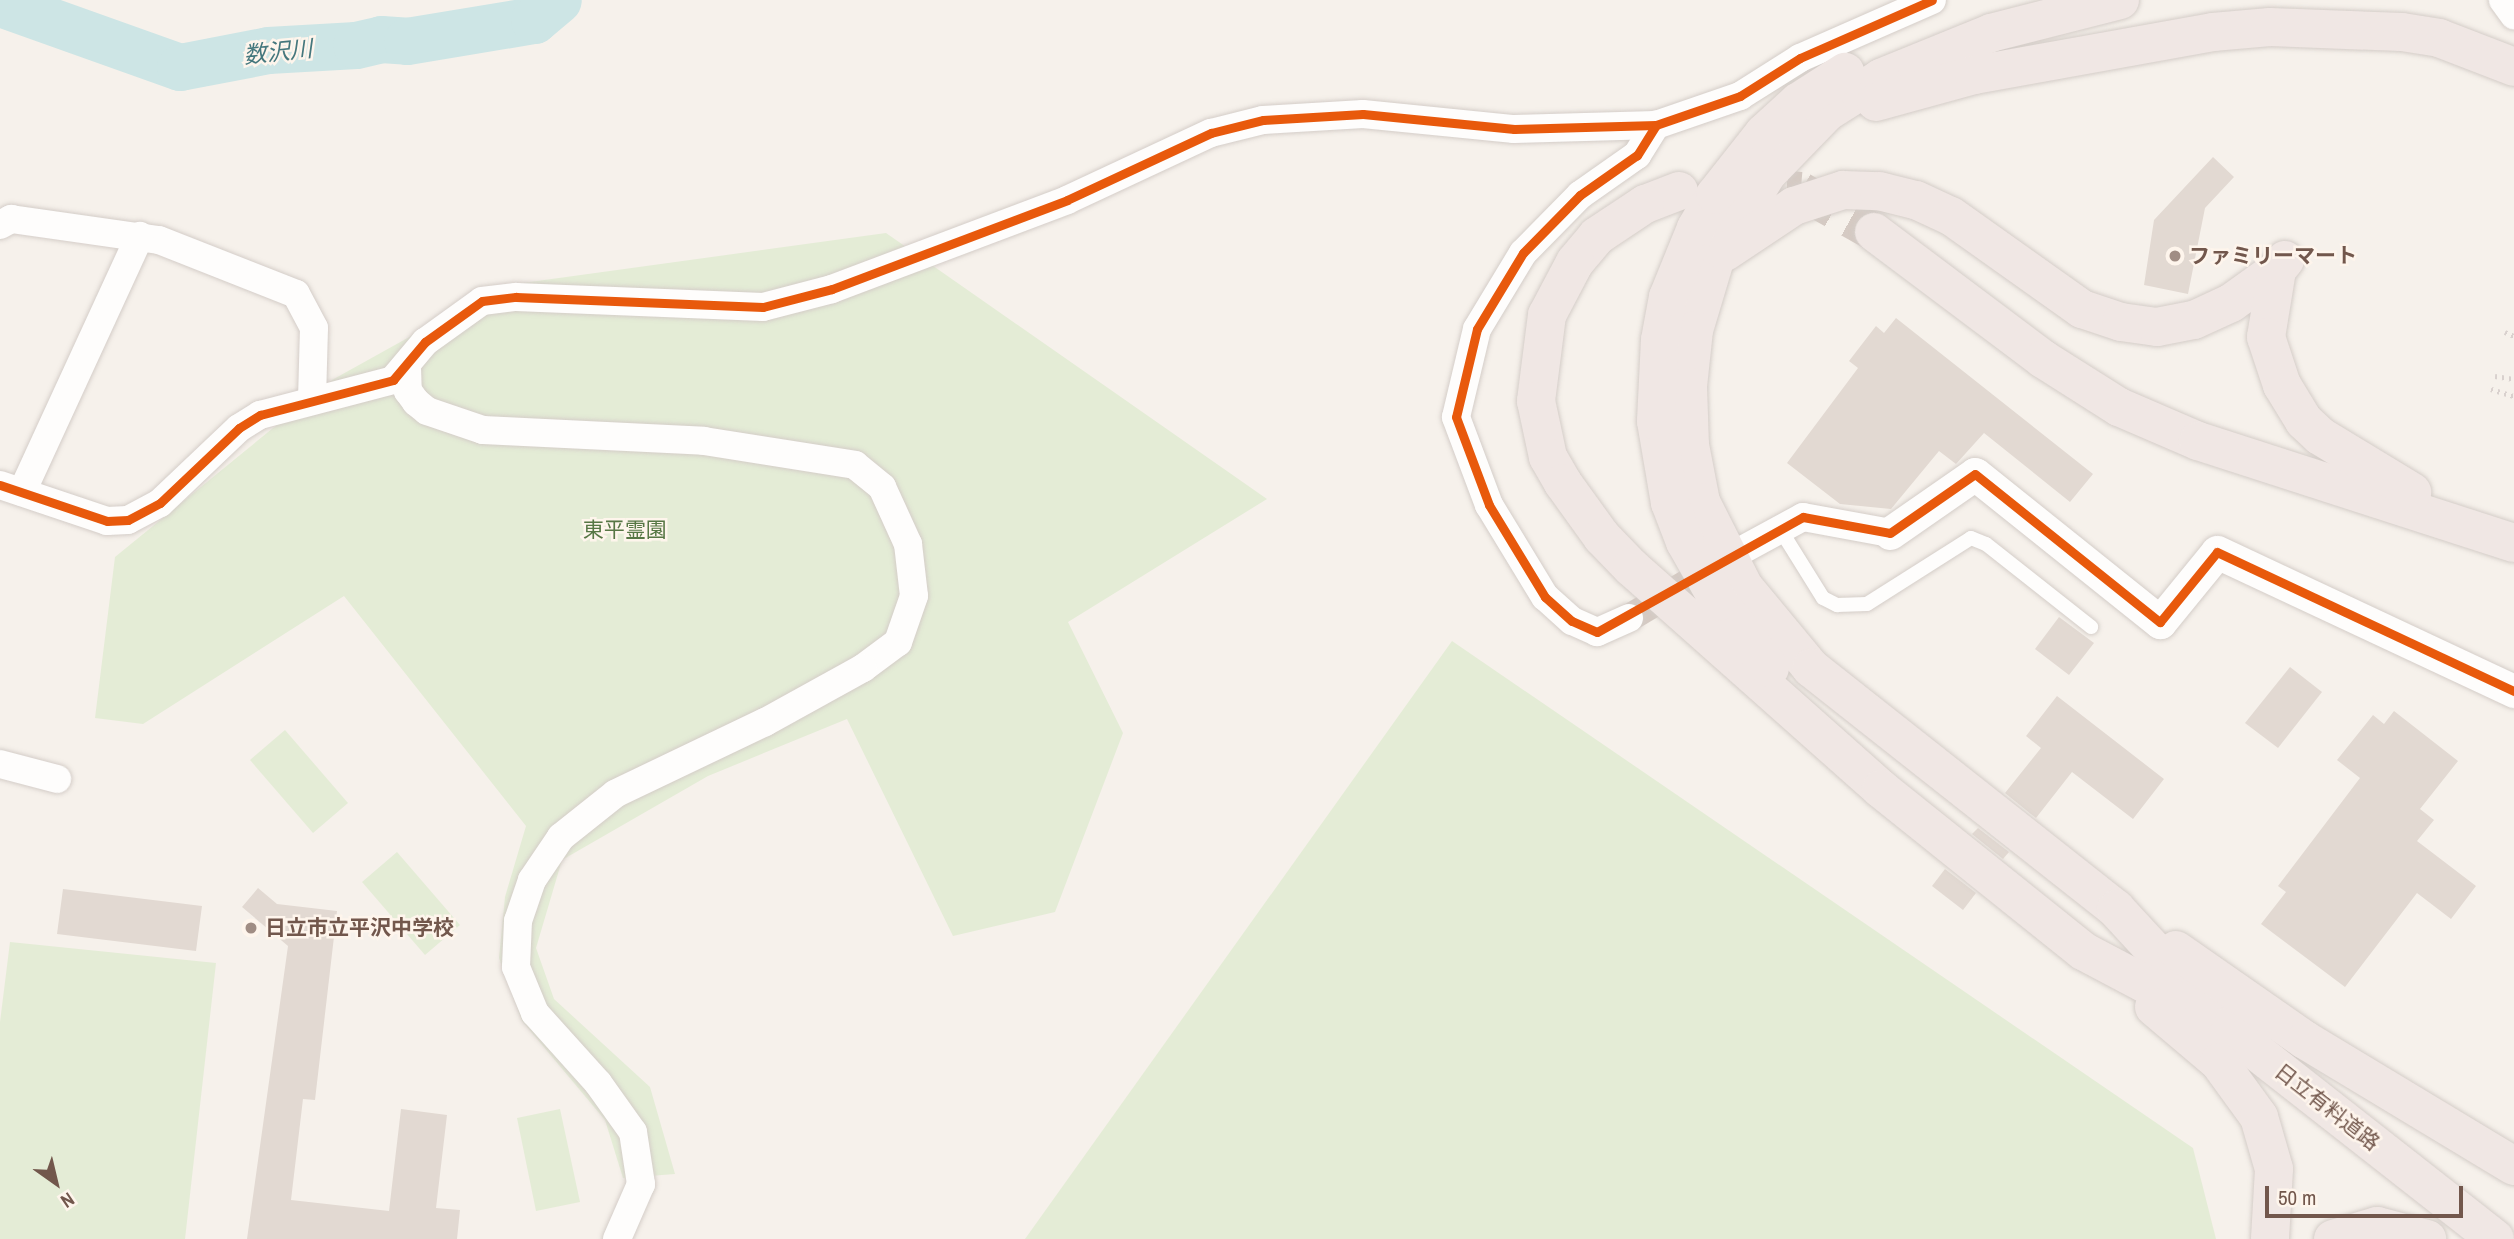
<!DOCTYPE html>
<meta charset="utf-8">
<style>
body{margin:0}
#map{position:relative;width:2514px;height:1239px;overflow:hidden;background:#f6f1eb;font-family:"Archivo Narrow","Noto Sans JP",sans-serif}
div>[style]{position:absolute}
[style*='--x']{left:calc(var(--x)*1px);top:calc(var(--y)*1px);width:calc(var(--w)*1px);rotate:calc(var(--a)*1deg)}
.green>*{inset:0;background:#e4ecd6}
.river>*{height:47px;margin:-23.5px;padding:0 23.5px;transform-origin:23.5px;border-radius:23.5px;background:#cde5e5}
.building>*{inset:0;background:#e2d9d2}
.minor-tunnel>*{height:28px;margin-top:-14px;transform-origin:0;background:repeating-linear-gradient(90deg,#d5cac3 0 28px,transparent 0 42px)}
.motorway-tunnel>*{height:38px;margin-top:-19px;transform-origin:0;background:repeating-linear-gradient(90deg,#d5cac3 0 38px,transparent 0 57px)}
.path>*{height:4.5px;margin-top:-2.25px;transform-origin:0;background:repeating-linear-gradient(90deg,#d9d1ce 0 2px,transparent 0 7px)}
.roads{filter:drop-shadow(0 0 2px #d4cdc8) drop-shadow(0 0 2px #d4cdc8)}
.service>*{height:14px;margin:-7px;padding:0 7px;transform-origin:7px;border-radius:7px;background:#fefdfc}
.minor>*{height:28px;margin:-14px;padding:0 14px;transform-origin:14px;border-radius:14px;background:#fefdfc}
.tertiary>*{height:33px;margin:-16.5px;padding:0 16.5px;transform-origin:16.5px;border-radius:16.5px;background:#fefdfc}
.motorway>*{height:38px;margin:-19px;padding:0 19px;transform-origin:19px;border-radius:19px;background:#f0e7e4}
.cycleway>*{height:9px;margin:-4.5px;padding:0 4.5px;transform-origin:4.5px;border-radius:4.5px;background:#e8590c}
.dots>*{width:19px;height:19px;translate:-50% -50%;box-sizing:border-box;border:4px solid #fef5ec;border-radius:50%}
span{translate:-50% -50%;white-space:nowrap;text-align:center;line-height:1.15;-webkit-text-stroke:5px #fef5ec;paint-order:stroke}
.poi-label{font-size:21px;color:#72574c;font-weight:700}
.left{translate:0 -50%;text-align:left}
.park-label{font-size:21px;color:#577745}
.street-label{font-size:21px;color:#72574c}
.water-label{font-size:23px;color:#44777d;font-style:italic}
.north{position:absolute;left:21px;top:1148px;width:70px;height:70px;-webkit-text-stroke:5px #fef5ec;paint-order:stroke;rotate:146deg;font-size:19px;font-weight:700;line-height:28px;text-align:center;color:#72574c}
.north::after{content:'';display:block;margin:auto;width:24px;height:32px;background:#72574c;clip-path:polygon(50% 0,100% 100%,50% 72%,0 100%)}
.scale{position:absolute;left:2265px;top:1186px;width:198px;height:32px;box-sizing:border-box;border:4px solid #72574c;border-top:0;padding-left:9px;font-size:21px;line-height:24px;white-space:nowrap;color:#72574c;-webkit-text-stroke:5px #fef5ec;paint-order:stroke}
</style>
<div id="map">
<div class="green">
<i style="clip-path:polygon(886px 233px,1267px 499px,1068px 622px,1123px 733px,1055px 912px,953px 936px,847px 719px,708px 776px,562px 860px,536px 948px,554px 999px,650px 1087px,675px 1174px,623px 1178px,605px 1120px,522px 1021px,499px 958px,505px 897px,526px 826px,344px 596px,143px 724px,95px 718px,115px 557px,332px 380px,501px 286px)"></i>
<i style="clip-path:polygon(1452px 641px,2193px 1148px,2216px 1239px,1025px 1239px)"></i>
<i style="clip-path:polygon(285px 730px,348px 803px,313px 833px,250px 760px)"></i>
<i style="clip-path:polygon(397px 852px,460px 925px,425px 955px,362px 882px)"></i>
<i style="clip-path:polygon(10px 942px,216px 963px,185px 1239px,0 1239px,0 1022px)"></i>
<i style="clip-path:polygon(560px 1109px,580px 1202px,536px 1211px,517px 1118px)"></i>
</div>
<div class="river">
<i style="--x:0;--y:3;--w:191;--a:19.6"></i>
<i style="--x:180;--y:67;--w:90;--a:-10.9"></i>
<i style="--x:268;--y:50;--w:88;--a:-3.3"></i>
<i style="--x:356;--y:45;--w:26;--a:-13"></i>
<i style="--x:381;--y:39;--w:26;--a:4"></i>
<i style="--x:407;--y:41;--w:129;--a:-9.4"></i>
<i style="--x:534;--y:20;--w:31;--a:-40"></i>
</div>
<div class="building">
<i style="clip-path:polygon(2213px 157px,2234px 177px,2205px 208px,2188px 294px,2144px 285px,2154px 220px)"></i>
<i style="clip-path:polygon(1896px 318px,2093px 474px,2070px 502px,1984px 433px,1956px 464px,1939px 451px,1891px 509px,1840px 504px,1787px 463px,1858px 368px,1849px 361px,1876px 326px,1884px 333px)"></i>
<i style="clip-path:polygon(2059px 617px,2094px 643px,2069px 675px,2035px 649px)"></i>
<i style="clip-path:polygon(2290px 667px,2322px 692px,2278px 748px,2245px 723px)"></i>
<i style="clip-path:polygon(2057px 696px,2164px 779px,2133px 819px,2072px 772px,2036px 818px,2005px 793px,2041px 748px,2026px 736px)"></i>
<i style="clip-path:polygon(2394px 711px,2458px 761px,2420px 809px,2434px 820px,2417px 841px,2476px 886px,2451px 919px,2417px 893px,2345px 987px,2261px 924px,2286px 892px,2278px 886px,2360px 778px,2337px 760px,2373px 715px,2384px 724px)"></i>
<i style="clip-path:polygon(1978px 828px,2009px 852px,2003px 859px,1972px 834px)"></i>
<i style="clip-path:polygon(1945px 869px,1976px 893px,1963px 910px,1932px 886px)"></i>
<i style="clip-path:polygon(258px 888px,277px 904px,337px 911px,315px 1100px,303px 1099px,291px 1200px,389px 1211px,401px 1109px,447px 1115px,436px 1208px,460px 1210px,457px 1239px,247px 1239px,288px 946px,242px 907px)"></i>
<i style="clip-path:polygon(63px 889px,202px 906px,196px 951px,57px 934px)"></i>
</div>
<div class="minor-tunnel">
<i style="--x:1629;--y:618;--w:104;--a:-30.8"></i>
</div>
<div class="motorway-tunnel">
<i style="--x:1730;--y:185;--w:71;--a:4.8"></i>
<i style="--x:1801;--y:191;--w:84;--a:29.3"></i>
</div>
<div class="path">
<i style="--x:2505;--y:332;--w:10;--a:24"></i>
<i style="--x:2495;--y:376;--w:19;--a:9"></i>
<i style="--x:2491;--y:389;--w:24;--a:17"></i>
</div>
<div class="roads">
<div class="service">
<i style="--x:1780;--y:529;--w:81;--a:58.1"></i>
<i style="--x:1823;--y:598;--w:16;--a:27"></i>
<i style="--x:1837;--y:605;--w:30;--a:-2"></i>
<i style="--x:1867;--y:604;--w:123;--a:-32.4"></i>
<i style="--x:1971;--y:538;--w:16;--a:22"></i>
<i style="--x:1986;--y:544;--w:134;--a:38.3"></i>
</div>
<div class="minor">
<i style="--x:2503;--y:0;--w:19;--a:54"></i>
<i style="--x:0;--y:225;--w:13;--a:-29"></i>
<i style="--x:11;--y:219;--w:149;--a:8.1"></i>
<i style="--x:159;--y:240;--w:147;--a:21.5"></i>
<i style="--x:296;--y:294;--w:38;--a:62"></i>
<i style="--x:314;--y:328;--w:72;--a:91.6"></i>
<i style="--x:407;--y:368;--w:23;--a:88"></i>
<i style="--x:408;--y:391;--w:14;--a:54"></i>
<i style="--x:416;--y:402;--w:14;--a:39"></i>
<i style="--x:427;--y:411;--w:59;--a:18.7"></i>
<i style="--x:483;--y:430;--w:221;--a:2.8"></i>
<i style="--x:704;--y:441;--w:153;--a:9"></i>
<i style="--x:855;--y:465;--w:35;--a:39"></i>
<i style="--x:882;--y:487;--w:63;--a:65.5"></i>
<i style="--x:908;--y:544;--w:52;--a:83.4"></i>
<i style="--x:914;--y:596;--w:49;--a:109.2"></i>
<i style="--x:898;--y:642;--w:44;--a:143.4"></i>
<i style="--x:863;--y:668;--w:112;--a:151.1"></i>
<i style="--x:765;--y:722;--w:166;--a:154.4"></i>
<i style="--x:615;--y:794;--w:69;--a:141.5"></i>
<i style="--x:561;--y:837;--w:52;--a:124"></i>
<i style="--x:532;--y:880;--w:43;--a:108.9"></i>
<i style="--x:518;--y:921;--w:46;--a:92.5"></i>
<i style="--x:516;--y:967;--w:50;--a:67.6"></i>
<i style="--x:535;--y:1013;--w:94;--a:48"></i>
<i style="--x:598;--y:1083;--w:60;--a:54.5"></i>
<i style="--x:633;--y:1132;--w:53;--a:81.3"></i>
<i style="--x:641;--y:1184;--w:60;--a:113.6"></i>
<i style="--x:0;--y:485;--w:113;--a:18.6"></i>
<i style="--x:107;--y:521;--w:21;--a:-3"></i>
<i style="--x:128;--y:520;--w:36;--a:-28"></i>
<i style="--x:160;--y:503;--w:109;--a:-43.5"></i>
<i style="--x:239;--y:428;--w:25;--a:-32"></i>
<i style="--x:260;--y:415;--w:138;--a:-14.7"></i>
<i style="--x:393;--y:380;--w:50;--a:-49.9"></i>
<i style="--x:425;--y:342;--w:70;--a:-35.7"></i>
<i style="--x:482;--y:301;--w:34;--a:-7"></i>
<i style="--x:516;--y:297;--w:247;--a:2.3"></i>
<i style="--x:763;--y:307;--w:71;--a:-14.6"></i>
<i style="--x:832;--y:289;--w:251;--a:-20.7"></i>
<i style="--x:1067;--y:200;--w:159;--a:-25"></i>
<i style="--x:1211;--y:133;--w:54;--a:-14"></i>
<i style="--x:1263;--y:120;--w:100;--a:-3.4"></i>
<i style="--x:1363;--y:114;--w:152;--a:5.7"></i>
<i style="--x:1514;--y:129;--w:142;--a:-1.6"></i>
<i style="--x:1656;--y:125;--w:89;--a:-19"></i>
<i style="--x:1740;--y:96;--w:71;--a:-32.3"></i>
<i style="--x:1800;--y:58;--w:144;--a:-23.7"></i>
<i style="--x:22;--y:492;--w:282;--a:-65.3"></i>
<i style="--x:1744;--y:549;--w:67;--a:-28.5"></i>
<i style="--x:1803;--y:517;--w:88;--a:10.4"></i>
<i style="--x:1629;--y:618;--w:35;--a:156"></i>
<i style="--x:1597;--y:632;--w:27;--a:-156"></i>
<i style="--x:1572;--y:621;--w:36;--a:-138"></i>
<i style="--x:1545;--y:597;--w:108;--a:-121.3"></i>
<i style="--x:1489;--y:505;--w:94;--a:-110.6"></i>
<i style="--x:1456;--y:417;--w:90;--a:-76.6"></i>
<i style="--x:1477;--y:329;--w:89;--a:-58.8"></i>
<i style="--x:1523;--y:253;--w:81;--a:-45.5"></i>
<i style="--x:1580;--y:195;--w:70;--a:-35.1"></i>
<i style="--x:1637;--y:155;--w:36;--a:-58"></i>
<i style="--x:0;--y:764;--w:59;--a:14.7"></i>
</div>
<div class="tertiary">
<i style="--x:1890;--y:533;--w:103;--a:-34.8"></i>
<i style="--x:1975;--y:474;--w:237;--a:38.7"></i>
<i style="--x:2160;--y:622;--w:90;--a:-50.8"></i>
<i style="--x:2217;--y:552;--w:328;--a:25.1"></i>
</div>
<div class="motorway">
<i style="--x:2120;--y:0;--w:133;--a:165.7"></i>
<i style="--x:1991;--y:33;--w:119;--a:157.8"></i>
<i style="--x:1881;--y:78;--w:64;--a:147.8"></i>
<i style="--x:1827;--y:112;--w:86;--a:134.1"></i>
<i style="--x:1767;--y:174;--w:100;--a:121.2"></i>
<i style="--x:1715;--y:260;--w:73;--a:106.7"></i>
<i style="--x:1694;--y:330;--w:56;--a:96.1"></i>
<i style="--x:1688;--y:386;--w:59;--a:88.1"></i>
<i style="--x:1690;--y:445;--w:58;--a:79.1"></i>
<i style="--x:1701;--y:502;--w:95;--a:63.2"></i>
<i style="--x:1744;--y:587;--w:105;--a:50.4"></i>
<i style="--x:1811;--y:668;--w:389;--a:38.3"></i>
<i style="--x:2116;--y:909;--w:161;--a:47.3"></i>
<i style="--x:2225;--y:1027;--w:343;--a:38.1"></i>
<i style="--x:1876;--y:102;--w:102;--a:-15.4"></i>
<i style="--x:1974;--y:75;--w:243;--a:-10.2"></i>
<i style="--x:2213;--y:32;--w:57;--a:-5"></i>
<i style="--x:2270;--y:27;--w:132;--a:2.2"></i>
<i style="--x:2402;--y:32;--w:37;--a:9"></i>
<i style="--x:2439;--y:38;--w:80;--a:21.1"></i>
<i style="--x:1679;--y:191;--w:36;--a:159"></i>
<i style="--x:1645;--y:204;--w:58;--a:146.3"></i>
<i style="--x:1597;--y:236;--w:34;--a:130"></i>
<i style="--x:1575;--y:262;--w:60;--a:117.8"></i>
<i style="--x:1547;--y:315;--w:87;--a:97.3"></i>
<i style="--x:1536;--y:401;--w:57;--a:77.9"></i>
<i style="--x:1548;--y:457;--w:30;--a:60"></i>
<i style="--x:1563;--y:483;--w:67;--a:54.2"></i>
<i style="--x:1602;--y:537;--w:42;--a:46"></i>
<i style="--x:1631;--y:567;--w:334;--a:41.6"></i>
<i style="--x:1881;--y:789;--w:259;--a:38.7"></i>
<i style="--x:2083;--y:951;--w:130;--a:27.9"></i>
<i style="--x:1874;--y:232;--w:211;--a:36.9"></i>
<i style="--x:2043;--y:359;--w:90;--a:32.3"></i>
<i style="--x:2119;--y:407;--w:86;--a:23.3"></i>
<i style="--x:2198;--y:441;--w:332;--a:17.9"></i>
<i style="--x:1725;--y:252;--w:83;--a:-33.7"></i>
<i style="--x:1794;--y:206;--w:52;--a:-18.1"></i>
<i style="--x:1843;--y:190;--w:36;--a:2"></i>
<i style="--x:1879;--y:191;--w:38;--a:14"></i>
<i style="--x:1916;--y:200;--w:38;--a:25"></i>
<i style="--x:1951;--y:216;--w:161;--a:35.4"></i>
<i style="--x:2082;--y:309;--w:41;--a:18.4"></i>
<i style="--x:2121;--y:322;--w:36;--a:8"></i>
<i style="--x:2157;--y:327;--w:38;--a:-11"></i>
<i style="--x:2194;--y:320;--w:41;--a:-24.7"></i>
<i style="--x:2231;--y:303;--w:57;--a:-35.7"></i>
<i style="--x:2285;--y:260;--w:13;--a:129"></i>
<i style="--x:2277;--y:270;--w:68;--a:99.3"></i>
<i style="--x:2266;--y:337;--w:51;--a:71.6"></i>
<i style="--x:2282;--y:385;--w:42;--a:58.6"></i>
<i style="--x:2304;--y:421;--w:22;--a:43"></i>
<i style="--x:2320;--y:436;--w:108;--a:31.3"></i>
<i style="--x:1770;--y:668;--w:83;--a:-127.7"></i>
<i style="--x:1719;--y:602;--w:69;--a:-119.5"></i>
<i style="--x:1685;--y:542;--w:42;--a:-111"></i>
<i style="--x:1670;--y:503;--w:83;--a:-99.7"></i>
<i style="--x:1656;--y:421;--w:81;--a:-87.2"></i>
<i style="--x:1660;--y:340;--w:44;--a:-79.5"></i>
<i style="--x:1668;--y:297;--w:74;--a:-67.9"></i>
<i style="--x:1696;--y:228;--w:38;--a:-60"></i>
<i style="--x:1715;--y:195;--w:79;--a:-51.7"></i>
<i style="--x:1764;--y:133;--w:46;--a:-42.4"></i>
<i style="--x:1798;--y:102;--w:56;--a:-32.6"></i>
<i style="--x:2176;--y:950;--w:157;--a:34.9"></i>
<i style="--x:2305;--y:1040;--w:244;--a:31.1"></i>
<i style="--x:2154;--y:1007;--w:85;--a:40.2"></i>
<i style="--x:2219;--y:1062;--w:68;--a:54"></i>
<i style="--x:2259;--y:1117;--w:54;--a:73.9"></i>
<i style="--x:2274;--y:1169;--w:70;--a:93.3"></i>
<i style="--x:2333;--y:1239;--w:46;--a:-16.5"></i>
<i style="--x:2377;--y:1226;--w:52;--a:14.6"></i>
</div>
</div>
<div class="cycleway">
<i style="--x:1656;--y:125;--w:36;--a:122"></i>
<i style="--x:1637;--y:155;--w:70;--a:144.9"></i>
<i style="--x:1580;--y:195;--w:81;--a:134.5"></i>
<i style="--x:1523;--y:253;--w:89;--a:121.2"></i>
<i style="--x:1477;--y:329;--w:90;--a:103.4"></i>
<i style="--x:1456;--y:417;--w:94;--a:69.4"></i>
<i style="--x:1489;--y:505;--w:108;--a:58.7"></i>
<i style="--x:1545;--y:597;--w:36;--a:42"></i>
<i style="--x:1572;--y:621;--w:27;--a:24"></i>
<i style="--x:1597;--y:632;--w:236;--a:-29.2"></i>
<i style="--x:1803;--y:517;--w:88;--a:10.4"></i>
<i style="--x:1890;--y:533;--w:103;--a:-34.8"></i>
<i style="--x:1975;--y:474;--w:237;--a:38.7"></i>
<i style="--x:2160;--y:622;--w:90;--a:-50.8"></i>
<i style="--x:2217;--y:552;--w:328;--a:25.1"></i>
<i style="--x:0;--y:485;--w:113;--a:18.6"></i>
<i style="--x:107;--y:521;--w:21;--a:-3"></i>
<i style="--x:128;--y:520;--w:36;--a:-28"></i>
<i style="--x:160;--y:503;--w:109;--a:-43.5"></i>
<i style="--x:239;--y:428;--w:25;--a:-32"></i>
<i style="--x:260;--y:415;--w:138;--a:-14.7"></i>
<i style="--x:393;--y:380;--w:50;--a:-49.9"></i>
<i style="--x:425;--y:342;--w:70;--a:-35.7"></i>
<i style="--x:482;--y:301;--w:34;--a:-7"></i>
<i style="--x:516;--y:297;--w:247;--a:2.3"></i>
<i style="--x:763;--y:307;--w:71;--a:-14.6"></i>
<i style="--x:832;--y:289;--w:251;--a:-20.7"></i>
<i style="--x:1067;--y:200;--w:159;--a:-25"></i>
<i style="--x:1211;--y:133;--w:54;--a:-14"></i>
<i style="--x:1263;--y:120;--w:100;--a:-3.4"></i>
<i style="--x:1363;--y:114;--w:152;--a:5.7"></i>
<i style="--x:1514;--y:129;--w:142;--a:-1.6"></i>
<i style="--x:1656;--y:125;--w:89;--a:-19"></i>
<i style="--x:1740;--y:96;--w:71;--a:-32.3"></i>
<i style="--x:1800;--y:58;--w:144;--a:-23.7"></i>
</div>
<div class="dots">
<i style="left:2175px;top:256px;background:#a08d84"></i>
<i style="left:251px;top:928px;background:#a08d84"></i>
</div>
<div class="poi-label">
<span class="left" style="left:2189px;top:256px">ファミリーマート</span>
<span class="left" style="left:265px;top:928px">日立市立平沢中学校</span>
</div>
<div class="park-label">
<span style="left:625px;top:530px">東平霊園</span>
</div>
<div class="street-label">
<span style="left:2327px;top:1107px;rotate:38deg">日立有料道路</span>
</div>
<div class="water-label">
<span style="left:278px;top:52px;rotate:-6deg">数沢川</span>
</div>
<div class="north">N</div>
<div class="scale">50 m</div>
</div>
